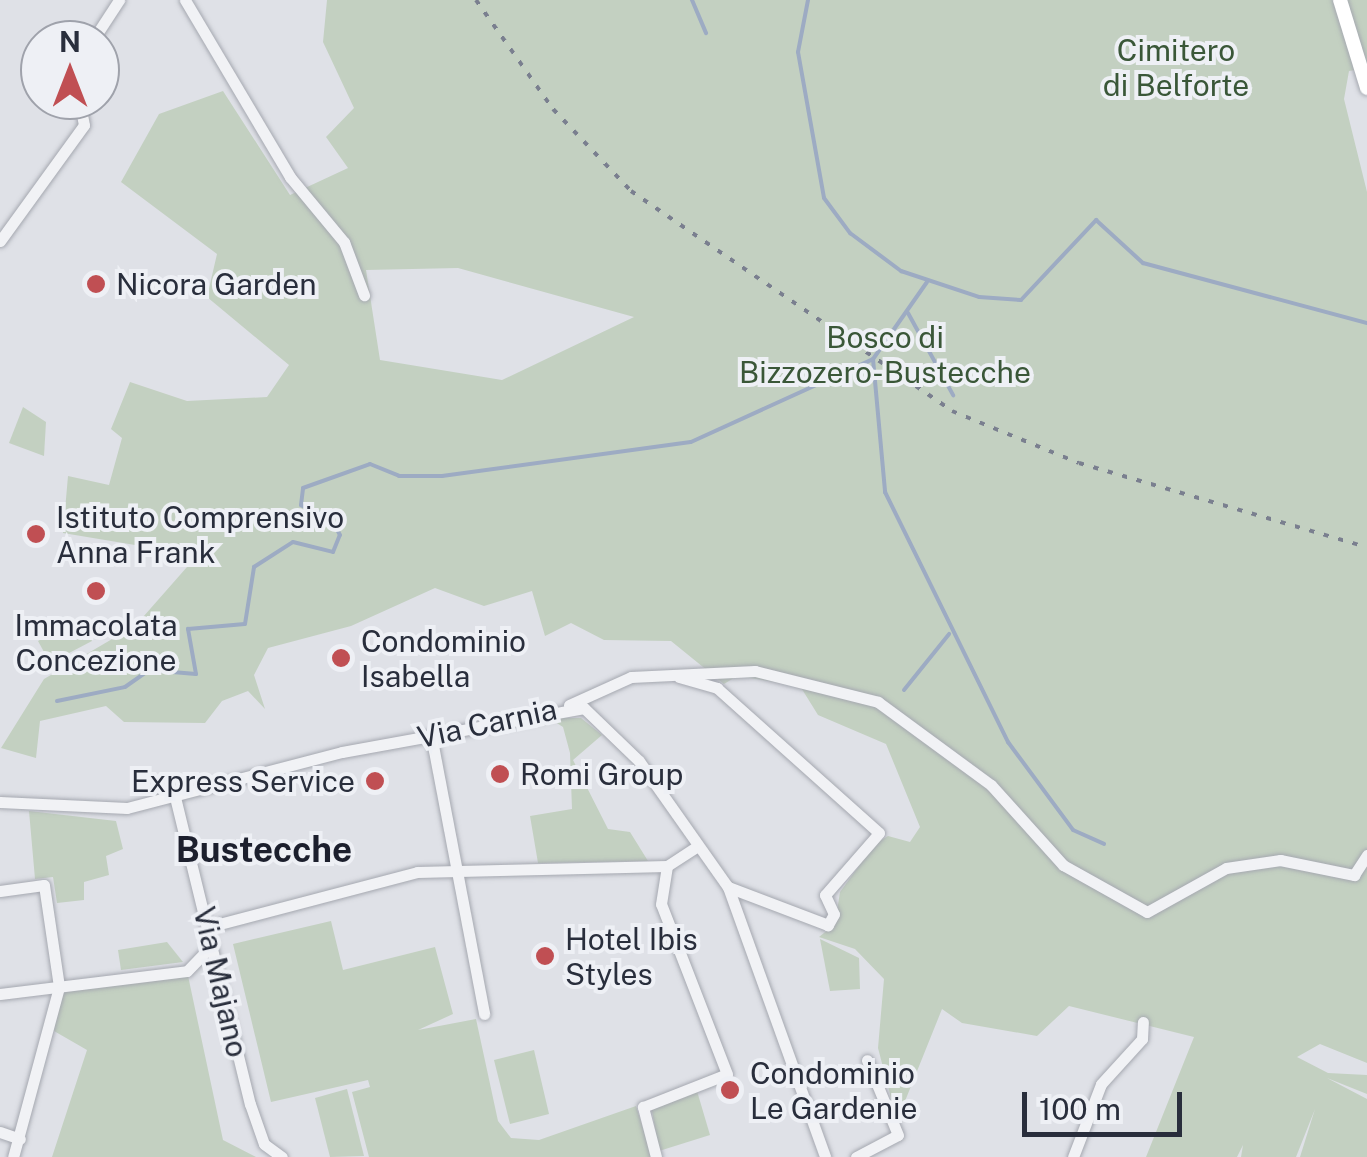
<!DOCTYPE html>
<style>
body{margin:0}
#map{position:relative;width:1367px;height:1157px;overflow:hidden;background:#dfe1e7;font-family:"Public Sans",sans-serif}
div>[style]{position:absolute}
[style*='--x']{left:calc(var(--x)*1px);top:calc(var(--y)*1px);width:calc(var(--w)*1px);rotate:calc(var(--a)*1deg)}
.green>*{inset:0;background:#c3d0c1}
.stream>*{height:4px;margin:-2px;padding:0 2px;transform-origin:2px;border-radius:2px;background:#9dabc3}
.roads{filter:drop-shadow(0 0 2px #a5a8b0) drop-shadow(0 0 2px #a5a8b0)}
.minor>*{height:11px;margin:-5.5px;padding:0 5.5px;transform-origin:5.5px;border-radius:5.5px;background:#f1f2f5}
.major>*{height:14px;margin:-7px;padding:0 7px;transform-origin:7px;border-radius:7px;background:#fff}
.rail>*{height:4px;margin-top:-2px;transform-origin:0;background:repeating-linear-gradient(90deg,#7a7f8f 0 5px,transparent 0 15px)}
.dots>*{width:28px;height:28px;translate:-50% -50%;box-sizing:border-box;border:5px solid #eef0f5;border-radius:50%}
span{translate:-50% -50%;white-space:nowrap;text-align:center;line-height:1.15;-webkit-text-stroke:8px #eef0f5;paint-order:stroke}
.park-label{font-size:30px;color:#3a5738}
.poi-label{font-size:30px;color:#292e3c}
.left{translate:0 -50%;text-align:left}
.right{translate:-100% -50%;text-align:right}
.street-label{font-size:30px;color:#292e3c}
.quarter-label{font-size:35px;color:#1c1f2d;font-weight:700}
.north{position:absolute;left:20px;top:20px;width:100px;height:100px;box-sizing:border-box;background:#eef0f5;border:2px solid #9fa2ab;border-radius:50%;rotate:0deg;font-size:28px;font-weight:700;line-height:40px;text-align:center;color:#292e3c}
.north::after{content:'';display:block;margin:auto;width:35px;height:45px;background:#c04f53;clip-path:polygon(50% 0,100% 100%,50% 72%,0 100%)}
.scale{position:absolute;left:1022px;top:1092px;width:160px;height:45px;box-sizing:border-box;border:5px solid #292e3c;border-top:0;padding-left:12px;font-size:30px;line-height:35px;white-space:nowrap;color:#292e3c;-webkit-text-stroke:8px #eef0f5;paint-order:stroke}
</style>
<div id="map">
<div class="green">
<i style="clip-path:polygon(evenodd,327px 0,1367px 0,1367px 68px,1349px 71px,1344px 99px,1367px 192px,1367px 1063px,1320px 1044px,1297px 1057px,1328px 1073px,1367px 1075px,1367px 1094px,1327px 1078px,1367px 1099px,1367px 1157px,1300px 1157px,1315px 1109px,1296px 1157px,1241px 1157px,1243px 1145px,1237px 1157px,1146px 1157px,1194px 1037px,1069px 1006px,1037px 1036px,962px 1023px,942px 1009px,897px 1121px,878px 1048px,884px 979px,855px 949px,819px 937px,835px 924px,840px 892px,875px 844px,888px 836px,910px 842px,920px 827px,886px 744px,818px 715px,800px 686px,737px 676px,724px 684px,671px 641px,604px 640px,571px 623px,545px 636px,532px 591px,484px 606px,435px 588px,351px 626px,268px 648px,254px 675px,265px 709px,248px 691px,222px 701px,205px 723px,124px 722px,106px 706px,40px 721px,36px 758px,1px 748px,44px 679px,136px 625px,187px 567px,165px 550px,63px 533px,68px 476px,109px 485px,122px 438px,111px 429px,130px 382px,187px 401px,267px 397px,289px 365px,207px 297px,217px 254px,121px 182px,159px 114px,223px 91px,290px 195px,348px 168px,326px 137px,354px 108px,323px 42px,327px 0,458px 268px,634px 317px,502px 380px,380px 360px,366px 270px,458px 268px)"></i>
<i style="clip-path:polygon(23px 407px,46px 422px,44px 456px,9px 443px)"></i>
<i style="clip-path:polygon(80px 618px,92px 641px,50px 663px,38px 641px)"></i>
<i style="clip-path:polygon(549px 718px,581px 718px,602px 735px,573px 760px,608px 829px,630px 832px,648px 861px,538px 863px,530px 816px,572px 809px,570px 753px,563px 727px)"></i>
<i style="clip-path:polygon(29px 811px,116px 821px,123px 849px,106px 856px,109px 875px,84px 882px,84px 900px,57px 903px,53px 877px,35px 879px)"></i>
<i style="clip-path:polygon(331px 921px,343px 970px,435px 947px,453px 1014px,418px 1030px,476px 1019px,498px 1121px,511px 1138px,539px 1140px,636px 1106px,652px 1157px,369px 1157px,352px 1092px,370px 1087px,368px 1080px,271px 1102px,233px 944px)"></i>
<i style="clip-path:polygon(820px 939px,859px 958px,860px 989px,830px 991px)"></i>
<i style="clip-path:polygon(167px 942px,183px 962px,121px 970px,118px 950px)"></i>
<i style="clip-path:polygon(187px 971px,223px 1140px,256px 1157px,52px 1157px,87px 1050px,54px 1031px,59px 987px)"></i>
<i style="clip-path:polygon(534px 1050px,549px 1114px,510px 1124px,494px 1060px)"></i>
<i style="clip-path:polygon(347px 1089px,364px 1156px,330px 1157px,315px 1098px)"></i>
<i style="clip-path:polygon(697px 1091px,710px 1135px,659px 1151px,651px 1105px)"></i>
</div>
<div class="stream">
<i style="--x:692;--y:0;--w:36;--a:67"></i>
<i style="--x:808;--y:0;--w:53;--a:100.9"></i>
<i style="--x:798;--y:52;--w:148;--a:79.9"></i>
<i style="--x:824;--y:198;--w:44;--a:53.4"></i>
<i style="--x:850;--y:233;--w:64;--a:36.7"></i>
<i style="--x:901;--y:271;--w:82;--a:18.4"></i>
<i style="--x:979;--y:297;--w:42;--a:4.1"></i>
<i style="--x:1021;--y:300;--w:110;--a:-46.8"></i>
<i style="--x:1096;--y:220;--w:64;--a:42.5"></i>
<i style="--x:1143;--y:263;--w:232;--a:15"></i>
<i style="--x:927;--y:282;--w:94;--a:125"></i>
<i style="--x:873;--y:359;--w:134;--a:84.8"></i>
<i style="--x:885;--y:492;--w:279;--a:63.8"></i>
<i style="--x:1008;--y:742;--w:109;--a:53.5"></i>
<i style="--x:1073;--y:830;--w:34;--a:24"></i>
<i style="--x:908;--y:313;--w:94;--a:61.2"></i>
<i style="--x:904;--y:690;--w:72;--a:-51.2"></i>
<i style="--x:57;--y:701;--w:69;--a:-11.6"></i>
<i style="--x:125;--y:687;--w:29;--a:-35"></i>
<i style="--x:149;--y:670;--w:47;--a:4.9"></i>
<i style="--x:196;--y:674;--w:46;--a:-100.1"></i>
<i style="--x:188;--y:629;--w:57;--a:-5"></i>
<i style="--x:245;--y:624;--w:58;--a:-81"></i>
<i style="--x:254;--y:567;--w:46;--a:-32.7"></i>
<i style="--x:293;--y:542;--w:41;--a:14"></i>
<i style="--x:333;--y:552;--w:18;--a:-68"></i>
<i style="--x:340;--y:535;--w:21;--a:-119"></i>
<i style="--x:330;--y:517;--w:31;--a:-158"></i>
<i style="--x:301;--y:505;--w:17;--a:-83"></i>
<i style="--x:303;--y:488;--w:71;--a:-19.7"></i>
<i style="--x:370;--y:464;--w:31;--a:22"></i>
<i style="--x:399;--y:476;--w:43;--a:0"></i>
<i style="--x:442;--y:476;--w:251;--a:-7.8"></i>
<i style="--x:691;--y:442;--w:200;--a:-24.5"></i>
</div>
<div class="roads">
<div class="minor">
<i style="--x:185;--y:0;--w:206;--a:59.3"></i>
<i style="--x:290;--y:177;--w:85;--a:50.3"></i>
<i style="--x:344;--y:242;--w:57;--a:69.3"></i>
<i style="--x:93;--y:40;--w:48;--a:-57"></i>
<i style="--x:0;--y:241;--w:143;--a:-54.1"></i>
<i style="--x:84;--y:125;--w:25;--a:-101"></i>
<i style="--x:679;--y:677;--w:40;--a:16"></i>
<i style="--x:717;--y:688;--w:217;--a:41.8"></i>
<i style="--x:879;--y:833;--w:82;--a:131.1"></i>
<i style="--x:825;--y:895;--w:21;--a:65"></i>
<i style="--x:834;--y:914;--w:13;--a:119"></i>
<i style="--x:828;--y:925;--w:107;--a:-159.2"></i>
<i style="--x:569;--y:705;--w:68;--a:-24.3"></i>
<i style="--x:631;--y:677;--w:124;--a:-2.8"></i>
<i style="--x:755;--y:671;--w:127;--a:14.1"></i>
<i style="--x:878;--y:702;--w:140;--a:36.3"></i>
<i style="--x:991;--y:785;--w:108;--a:48"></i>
<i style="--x:1063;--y:865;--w:96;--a:29.2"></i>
<i style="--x:1147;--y:912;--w:90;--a:-29.1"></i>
<i style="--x:1226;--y:868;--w:55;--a:-8.4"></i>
<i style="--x:1280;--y:860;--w:76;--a:11.5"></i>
<i style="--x:1354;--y:875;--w:24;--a:-57"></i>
<i style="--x:431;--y:735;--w:284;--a:79.2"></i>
<i style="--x:175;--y:797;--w:316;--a:76.3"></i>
<i style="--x:250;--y:1104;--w:42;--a:70.7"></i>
<i style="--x:264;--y:1144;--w:22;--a:36"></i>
<i style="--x:0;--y:802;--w:127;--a:2.7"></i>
<i style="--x:127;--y:808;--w:222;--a:-14.6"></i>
<i style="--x:342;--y:752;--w:246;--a:-10.3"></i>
<i style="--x:584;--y:708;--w:76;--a:43.9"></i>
<i style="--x:639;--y:761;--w:154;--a:54.8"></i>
<i style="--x:728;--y:887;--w:287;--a:70.2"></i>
<i style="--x:0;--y:891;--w:44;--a:-7.8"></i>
<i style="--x:44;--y:885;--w:103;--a:81.6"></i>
<i style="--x:59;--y:987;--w:176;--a:105.1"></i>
<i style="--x:208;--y:927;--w:216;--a:-14.7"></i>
<i style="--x:417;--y:872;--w:250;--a:-1.4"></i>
<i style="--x:667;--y:866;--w:35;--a:-33"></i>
<i style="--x:0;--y:994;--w:188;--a:-7"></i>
<i style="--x:187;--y:971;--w:36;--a:-46"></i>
<i style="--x:0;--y:1132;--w:21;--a:19"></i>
<i style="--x:656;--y:1157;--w:52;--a:-104.6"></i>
<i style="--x:643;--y:1107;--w:90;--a:-21.4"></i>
<i style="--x:727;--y:1074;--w:182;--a:-111.2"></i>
<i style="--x:661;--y:904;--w:38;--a:-81"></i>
<i style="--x:856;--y:1157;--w:47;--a:-27.6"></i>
<i style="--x:898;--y:1135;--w:81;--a:-112.5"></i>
<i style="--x:1073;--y:1157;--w:78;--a:-69"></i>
<i style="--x:1101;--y:1084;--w:61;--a:-47.7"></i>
<i style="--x:1142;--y:1039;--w:17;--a:-87"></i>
</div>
<div class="major">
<i style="--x:1340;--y:0;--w:92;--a:72.9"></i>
</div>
</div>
<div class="rail">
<i style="--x:476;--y:0;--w:133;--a:54.8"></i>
<i style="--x:553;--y:109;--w:113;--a:46.4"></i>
<i style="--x:631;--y:191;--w:389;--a:34.4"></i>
<i style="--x:952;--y:411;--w:137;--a:22.3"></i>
<i style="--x:1079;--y:463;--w:300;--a:16.3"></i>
</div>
<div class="dots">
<i style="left:96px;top:284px;background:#c04f53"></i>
<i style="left:36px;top:534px;background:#c04f53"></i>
<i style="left:96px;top:591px;background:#c04f53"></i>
<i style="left:341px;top:658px;background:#c04f53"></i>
<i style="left:500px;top:774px;background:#c04f53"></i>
<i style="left:375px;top:781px;background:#c04f53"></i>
<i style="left:545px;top:956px;background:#c04f53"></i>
<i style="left:730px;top:1090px;background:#c04f53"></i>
</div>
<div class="park-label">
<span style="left:1176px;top:67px">Cimitero<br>di Belforte</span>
<span style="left:885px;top:354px">Bosco di<br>Bizzozero-Bustecche</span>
</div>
<div class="poi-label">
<span class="left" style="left:116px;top:284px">Nicora Garden</span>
<span class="left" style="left:56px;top:534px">Istituto Comprensivo<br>Anna Frank</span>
<span style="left:96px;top:642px">Immacolata<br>Concezione</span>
<span class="left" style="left:361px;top:658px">Condominio<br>Isabella</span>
<span class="left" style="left:520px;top:774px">Romi Group</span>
<span class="right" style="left:355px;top:781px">Express Service</span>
<span class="left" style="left:565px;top:956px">Hotel Ibis<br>Styles</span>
<span class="left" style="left:750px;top:1090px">Condominio<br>Le Gardenie</span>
</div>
<div class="street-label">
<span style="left:487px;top:723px;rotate:-12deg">Via Carnia</span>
<span style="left:221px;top:982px;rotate:77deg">Via Majano</span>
</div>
<div class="quarter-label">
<span style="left:264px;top:850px">Bustecche</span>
</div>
<div class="north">N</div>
<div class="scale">100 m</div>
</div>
